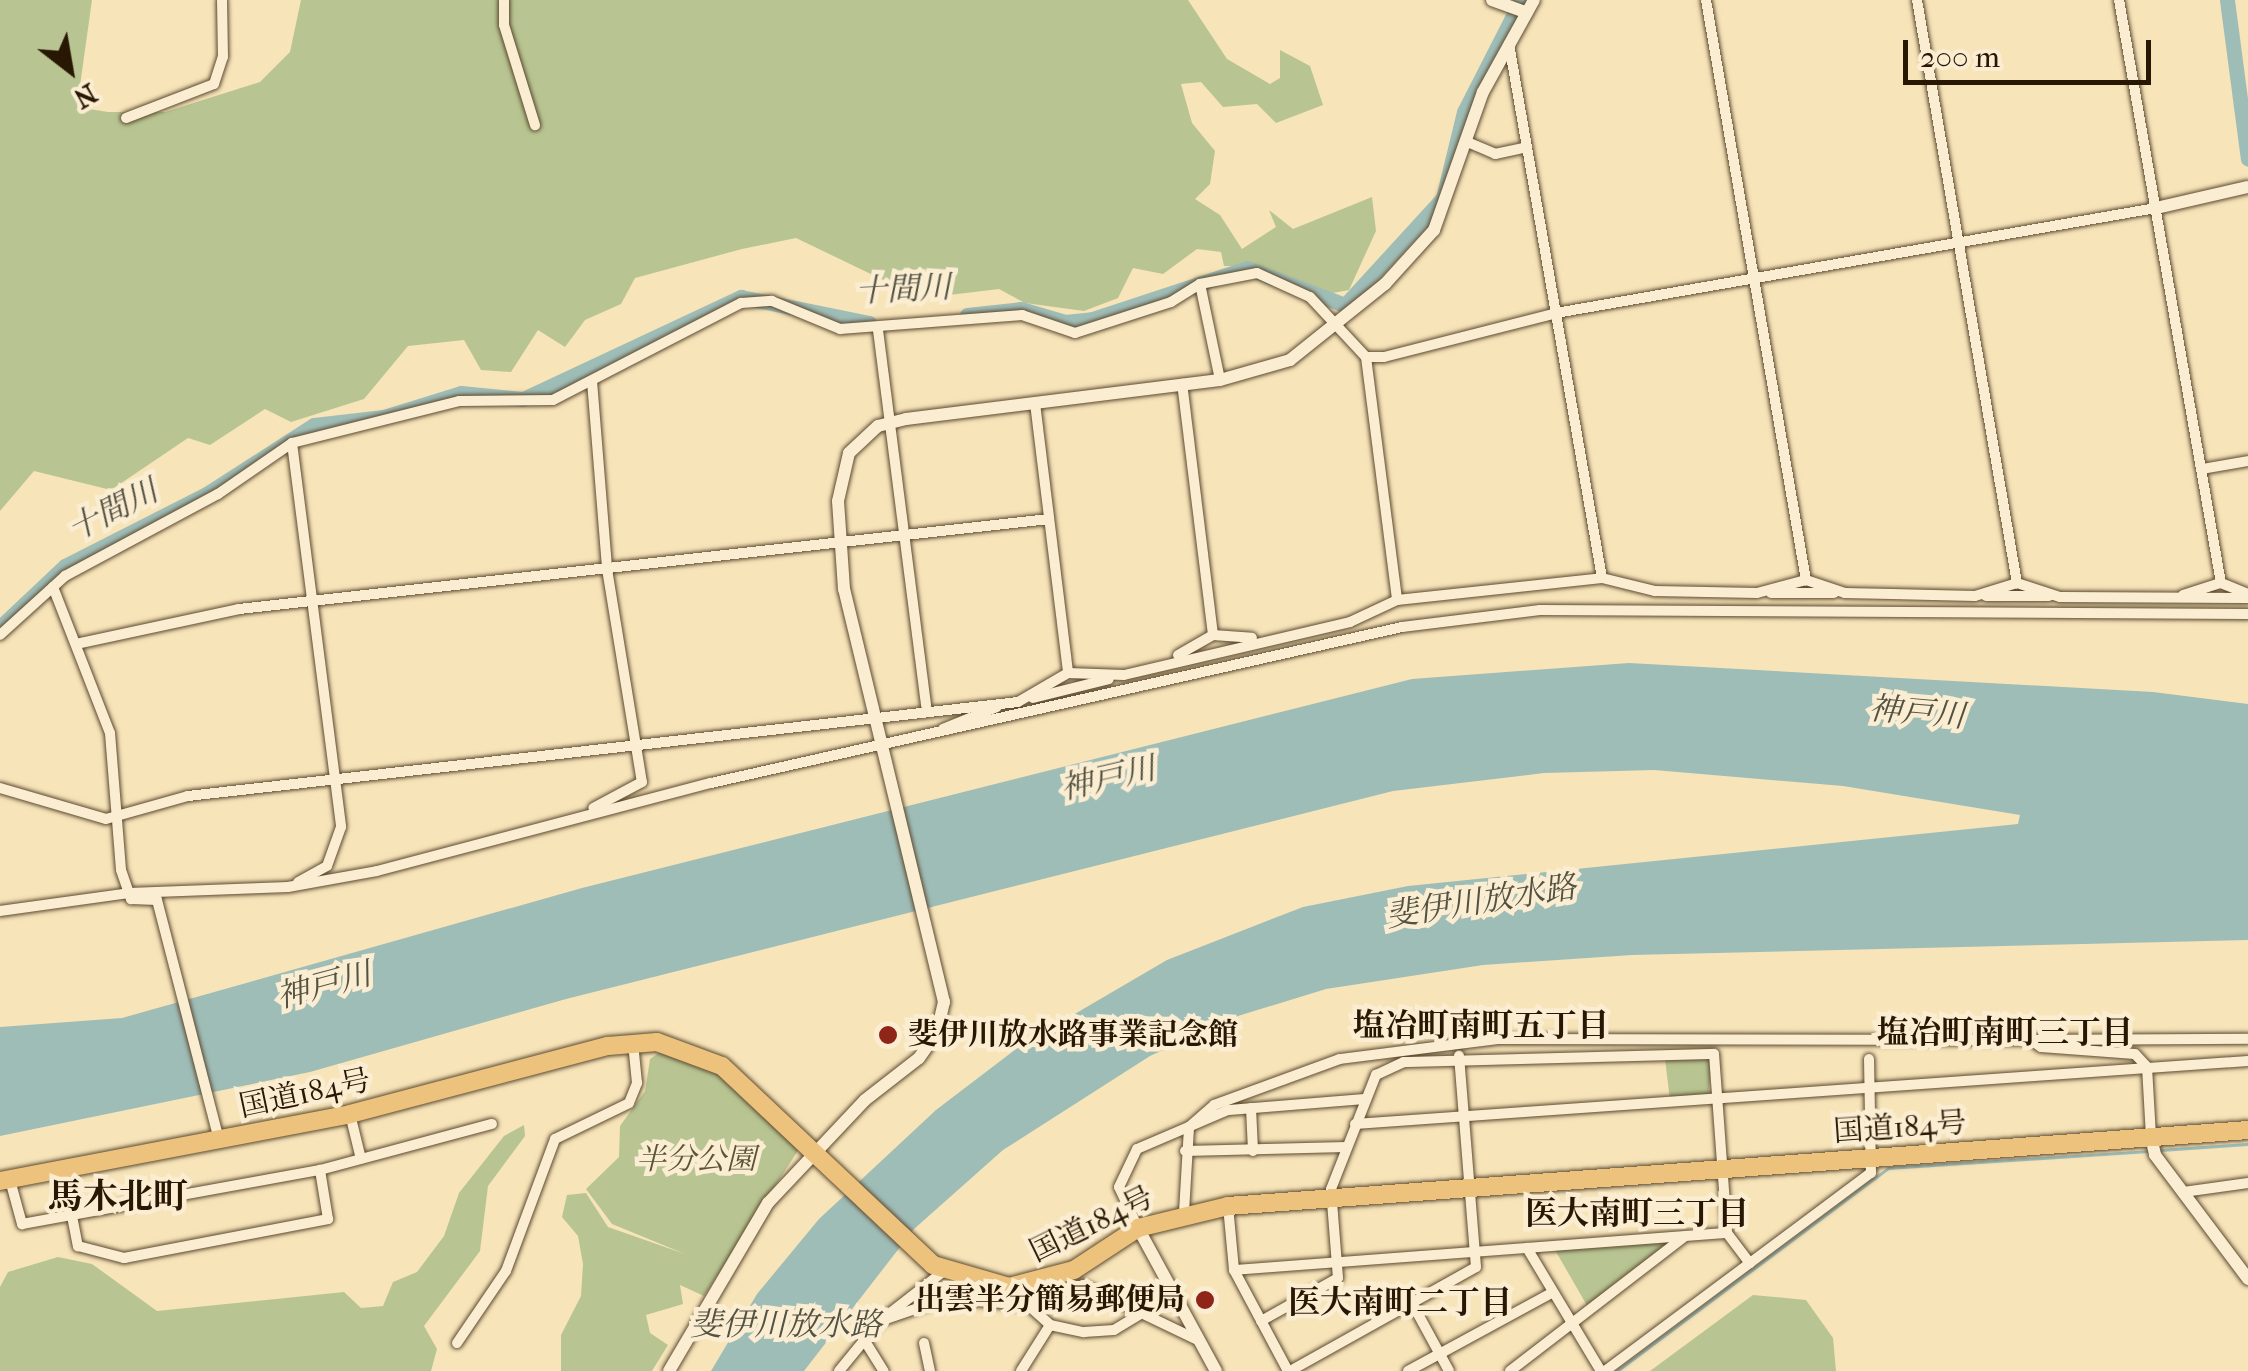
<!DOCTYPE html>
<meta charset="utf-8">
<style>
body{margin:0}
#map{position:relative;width:2248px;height:1371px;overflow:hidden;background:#f7e4b9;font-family:"IM FELL French Canon","Noto Serif JP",serif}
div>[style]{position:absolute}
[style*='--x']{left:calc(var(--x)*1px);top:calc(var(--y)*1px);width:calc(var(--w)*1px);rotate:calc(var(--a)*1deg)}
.green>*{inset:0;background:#b8c592}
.water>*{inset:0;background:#9fbdb7}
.stream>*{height:2.5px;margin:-1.25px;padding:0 1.25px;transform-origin:1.25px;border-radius:1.25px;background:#9fbdb7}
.river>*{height:15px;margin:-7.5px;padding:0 7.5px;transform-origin:7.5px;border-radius:7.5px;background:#9fbdb7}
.roads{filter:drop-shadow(0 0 2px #5c4a30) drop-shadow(0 0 2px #5c4a30)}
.minor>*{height:10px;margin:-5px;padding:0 5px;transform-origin:5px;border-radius:5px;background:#faedd2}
.tertiary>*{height:12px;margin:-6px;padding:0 6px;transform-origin:6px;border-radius:6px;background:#faedd2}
.trunk>*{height:18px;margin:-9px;padding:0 9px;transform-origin:9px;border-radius:9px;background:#ecc27c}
.dots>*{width:28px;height:28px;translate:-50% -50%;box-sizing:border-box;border:5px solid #faedd2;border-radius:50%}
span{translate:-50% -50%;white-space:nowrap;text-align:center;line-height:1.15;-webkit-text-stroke:9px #faedd2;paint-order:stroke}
.poi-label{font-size:30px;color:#281703;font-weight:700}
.left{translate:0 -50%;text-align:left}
.right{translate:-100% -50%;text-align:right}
.street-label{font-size:30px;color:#281703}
.park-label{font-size:30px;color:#5a5435;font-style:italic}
.water-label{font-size:32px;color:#525142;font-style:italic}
.neighbourhood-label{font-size:32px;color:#281703;font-weight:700}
.quarter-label{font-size:35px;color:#281703;font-weight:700}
.north{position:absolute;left:20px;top:20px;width:100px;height:100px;-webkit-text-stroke:8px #faedd2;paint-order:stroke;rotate:149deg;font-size:28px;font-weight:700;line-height:40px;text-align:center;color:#281703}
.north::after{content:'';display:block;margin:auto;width:35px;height:45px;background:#281703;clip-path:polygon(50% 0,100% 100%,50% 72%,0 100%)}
.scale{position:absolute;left:1903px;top:40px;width:248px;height:45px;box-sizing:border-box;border:5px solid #281703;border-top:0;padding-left:12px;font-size:30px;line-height:35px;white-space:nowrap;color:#281703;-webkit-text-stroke:8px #faedd2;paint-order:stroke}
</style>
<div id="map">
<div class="green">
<i style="clip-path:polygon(0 0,92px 0,77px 107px,108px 112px,165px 112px,260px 82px,290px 52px,301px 0,1188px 0,1227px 59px,1270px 84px,1280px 78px,1280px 50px,1310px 66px,1323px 105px,1276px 123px,1257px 104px,1223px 107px,1201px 82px,1181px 84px,1192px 123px,1215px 151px,1210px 184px,1195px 199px,1220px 215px,1242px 249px,1276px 227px,1269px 210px,1293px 229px,1372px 197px,1376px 231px,1349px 290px,1327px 294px,1258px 266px,1224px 266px,1221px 252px,1197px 249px,1163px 274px,1133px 268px,1118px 298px,1084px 311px,1025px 303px,999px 289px,949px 295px,902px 289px,796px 238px,742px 249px,635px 278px,621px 304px,585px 320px,565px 347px,538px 330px,511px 372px,481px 370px,464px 340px,408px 346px,364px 399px,291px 422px,265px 409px,210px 445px,188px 438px,111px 490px,34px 471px,0 511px)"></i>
<i style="clip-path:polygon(666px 1048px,711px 1064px,799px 1149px,704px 1296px,680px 1285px,683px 1304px,646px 1315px,650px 1333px,668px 1345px,652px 1371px,561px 1371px,561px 1335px,581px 1296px,583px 1264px,578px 1236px,562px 1217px,567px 1195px,586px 1193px,608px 1227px,685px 1254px,612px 1224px,586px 1189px,619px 1157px,620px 1126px,645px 1091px,650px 1059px)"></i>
<i style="clip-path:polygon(1712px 1058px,1708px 1097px,1670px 1100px,1665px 1059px)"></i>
<i style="clip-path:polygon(524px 1125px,525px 1136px,488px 1186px,480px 1251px,424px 1326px,437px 1349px,431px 1371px,0 1371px,0 1287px,8px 1272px,58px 1257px,92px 1264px,157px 1311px,344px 1292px,361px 1308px,383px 1306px,393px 1282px,417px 1272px,444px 1236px,459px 1193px,504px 1136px)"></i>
<i style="clip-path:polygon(1674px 1240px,1589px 1309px,1555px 1250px)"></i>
<i style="clip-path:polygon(1753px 1295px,1806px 1300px,1833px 1338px,1836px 1371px,1650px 1371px)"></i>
</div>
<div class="water">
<i style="clip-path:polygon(1629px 663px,2153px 692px,2248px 704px,2248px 940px,1632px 955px,1483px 965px,1326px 989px,1238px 1016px,1150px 1056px,1003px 1150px,914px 1229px,804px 1371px,711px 1371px,757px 1294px,819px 1219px,936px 1110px,1020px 1046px,1167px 960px,1303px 907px,1408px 886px,2018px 824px,2020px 815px,1843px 786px,1654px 770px,1544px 773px,1393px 791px,566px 999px,310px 1072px,0 1136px,0 1027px,122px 1018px,582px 888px,1412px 679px)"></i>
</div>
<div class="stream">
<i style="--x:2161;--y:1150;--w:87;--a:-3.9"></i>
<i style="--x:1617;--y:1371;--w:339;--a:-36.8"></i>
<i style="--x:1888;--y:1168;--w:261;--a:-3.7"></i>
</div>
<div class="river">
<i style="--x:2227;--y:0;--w:160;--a:82.5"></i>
<i style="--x:967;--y:315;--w:54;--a:-6.3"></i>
<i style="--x:1021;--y:309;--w:46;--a:16.5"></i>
<i style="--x:1065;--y:322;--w:27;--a:-6"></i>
<i style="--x:1092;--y:319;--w:163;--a:-18.2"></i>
<i style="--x:1247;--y:268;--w:105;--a:20.7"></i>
<i style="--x:1345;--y:305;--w:145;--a:-47.5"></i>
<i style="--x:1443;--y:198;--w:89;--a:-76.3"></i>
<i style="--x:1464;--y:112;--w:126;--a:-63"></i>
<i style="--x:0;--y:627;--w:89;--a:-43.2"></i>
<i style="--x:65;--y:566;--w:161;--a:-27"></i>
<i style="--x:208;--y:493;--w:126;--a:-32.7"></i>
<i style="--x:314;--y:425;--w:70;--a:-6.5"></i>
<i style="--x:384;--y:417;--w:81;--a:-17.3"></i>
<i style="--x:461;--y:393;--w:62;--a:5.5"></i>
<i style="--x:523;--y:399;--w:241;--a:-25.1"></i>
<i style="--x:741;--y:297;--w:131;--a:11.5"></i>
</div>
<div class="roads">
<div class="minor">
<i style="--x:504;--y:0;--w:25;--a:90"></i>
<i style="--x:504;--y:25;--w:105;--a:72.8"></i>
<i style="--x:1706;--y:0;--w:589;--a:80.22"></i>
<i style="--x:1917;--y:0;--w:592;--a:80.27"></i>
<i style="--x:2119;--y:0;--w:592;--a:80.08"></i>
<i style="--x:1509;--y:44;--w:542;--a:80.12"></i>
<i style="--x:126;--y:118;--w:94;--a:-21.1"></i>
<i style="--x:214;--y:84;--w:28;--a:-72"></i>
<i style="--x:223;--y:57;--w:57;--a:-91"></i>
<i style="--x:1465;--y:141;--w:33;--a:23"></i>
<i style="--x:1495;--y:154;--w:33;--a:-12"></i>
<i style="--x:1200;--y:284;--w:98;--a:78.2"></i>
<i style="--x:878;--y:330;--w:379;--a:82.7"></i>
<i style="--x:1366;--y:357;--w:245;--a:82.7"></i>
<i style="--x:592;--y:381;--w:189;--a:85.4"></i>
<i style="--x:607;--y:569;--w:216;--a:80.7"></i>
<i style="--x:642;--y:782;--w:55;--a:152"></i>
<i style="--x:1035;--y:403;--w:272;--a:83"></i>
<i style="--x:292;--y:443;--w:387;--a:82.7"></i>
<i style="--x:341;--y:827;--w:41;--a:109.7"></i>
<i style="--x:327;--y:866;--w:33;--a:151"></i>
<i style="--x:2202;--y:469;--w:47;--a:-9.9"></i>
<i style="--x:53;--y:587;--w:157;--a:68.7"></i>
<i style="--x:110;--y:733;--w:137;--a:85.4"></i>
<i style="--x:121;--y:870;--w:31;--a:71"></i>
<i style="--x:131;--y:899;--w:26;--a:2"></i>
<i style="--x:157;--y:900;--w:248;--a:75.5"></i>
<i style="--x:1771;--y:593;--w:63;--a:0"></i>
<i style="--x:2183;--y:595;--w:40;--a:-18"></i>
<i style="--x:2221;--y:583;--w:29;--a:22"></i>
<i style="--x:1986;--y:596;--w:63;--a:0"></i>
<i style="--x:0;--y:635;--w:88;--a:-42.2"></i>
<i style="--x:65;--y:576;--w:174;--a:-28.2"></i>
<i style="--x:218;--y:494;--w:90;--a:-34.6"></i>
<i style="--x:292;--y:443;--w:172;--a:-14.1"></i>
<i style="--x:459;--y:401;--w:94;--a:-0.6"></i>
<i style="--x:553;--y:400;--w:212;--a:-27.3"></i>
<i style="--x:741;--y:303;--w:31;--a:-4"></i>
<i style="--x:772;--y:301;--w:74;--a:22.4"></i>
<i style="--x:840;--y:329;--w:183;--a:-4.4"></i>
<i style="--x:1022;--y:315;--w:56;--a:18.8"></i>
<i style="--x:1075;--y:333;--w:101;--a:-17.9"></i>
<i style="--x:1171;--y:302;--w:34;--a:-32"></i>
<i style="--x:1200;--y:284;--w:58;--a:-10.9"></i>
<i style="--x:1257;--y:273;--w:58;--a:24.4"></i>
<i style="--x:1310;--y:297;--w:82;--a:47"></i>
<i style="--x:1366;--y:357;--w:18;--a:0"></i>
<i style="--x:1384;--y:357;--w:178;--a:-14.3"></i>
<i style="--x:1556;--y:313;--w:609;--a:-9.93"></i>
<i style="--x:1213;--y:635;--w:39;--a:4"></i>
<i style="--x:76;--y:644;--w:167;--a:-12.1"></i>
<i style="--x:239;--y:609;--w:815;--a:-6.34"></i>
<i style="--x:1178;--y:655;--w:40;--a:-29.7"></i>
<i style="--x:1213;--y:635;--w:253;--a:-97"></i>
<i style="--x:1033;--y:698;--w:78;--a:-14"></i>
<i style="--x:943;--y:729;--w:58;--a:-22.2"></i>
<i style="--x:0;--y:788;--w:110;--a:16.3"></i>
<i style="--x:106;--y:819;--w:85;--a:-15.7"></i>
<i style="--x:188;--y:796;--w:835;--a:-6.46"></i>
<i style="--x:1018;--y:702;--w:58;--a:-30.1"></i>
<i style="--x:1068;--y:673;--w:56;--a:2"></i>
<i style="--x:1124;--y:675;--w:232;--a:-13.2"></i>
<i style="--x:1350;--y:622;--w:52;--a:-25.1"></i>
<i style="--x:1397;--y:600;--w:206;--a:-6.1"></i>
<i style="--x:1602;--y:578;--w:55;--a:13.8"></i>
<i style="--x:1655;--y:591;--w:102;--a:1.1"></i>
<i style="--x:1757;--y:593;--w:51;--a:-14.9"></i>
<i style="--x:1806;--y:580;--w:41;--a:18.4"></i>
<i style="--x:1845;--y:593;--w:130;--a:1.3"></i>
<i style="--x:1975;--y:596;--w:44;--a:-17.2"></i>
<i style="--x:2017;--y:583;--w:45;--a:18"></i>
<i style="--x:2060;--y:597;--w:188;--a:0.3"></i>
<i style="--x:0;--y:911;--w:130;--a:-7.9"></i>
<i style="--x:129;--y:893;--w:159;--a:-2.2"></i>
<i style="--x:288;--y:887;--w:90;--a:-10.2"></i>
<i style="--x:377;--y:871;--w:345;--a:-14.8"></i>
<i style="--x:711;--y:783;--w:708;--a:-12.72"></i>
<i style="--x:1402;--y:627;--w:139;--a:-7"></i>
<i style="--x:1540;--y:610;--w:708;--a:0.32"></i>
<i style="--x:2031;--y:1040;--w:217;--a:-0.3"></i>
<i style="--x:1251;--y:1108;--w:43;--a:87.3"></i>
<i style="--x:350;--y:1114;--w:46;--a:76.3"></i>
<i style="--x:1355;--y:1124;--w:895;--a:-4.04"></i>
<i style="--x:1185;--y:1151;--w:161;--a:-1.4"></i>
<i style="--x:10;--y:1180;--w:46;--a:74.7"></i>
<i style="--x:22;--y:1224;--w:303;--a:-10.3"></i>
<i style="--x:320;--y:1170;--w:178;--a:-15"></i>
<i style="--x:2183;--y:1192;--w:66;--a:-7.9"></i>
<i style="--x:1228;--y:1206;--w:64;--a:84.6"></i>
<i style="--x:1234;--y:1270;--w:115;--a:61.9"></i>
<i style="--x:1184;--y:1212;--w:85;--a:-86.6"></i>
<i style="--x:1189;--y:1127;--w:33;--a:-41"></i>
<i style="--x:1214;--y:1105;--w:134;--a:-20.1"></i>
<i style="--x:1340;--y:1059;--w:160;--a:-7.2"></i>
<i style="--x:1499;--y:1039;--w:532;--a:0.11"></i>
<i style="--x:2031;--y:1040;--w:12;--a:35"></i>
<i style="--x:2041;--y:1047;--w:94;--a:4.3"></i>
<i style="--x:2135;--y:1054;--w:18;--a:47"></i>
<i style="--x:2147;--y:1067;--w:70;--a:86.7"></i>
<i style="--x:72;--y:1216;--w:31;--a:79"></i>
<i style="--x:78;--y:1246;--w:48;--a:14.6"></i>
<i style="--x:124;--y:1258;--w:208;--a:-10.8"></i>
<i style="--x:328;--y:1219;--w:50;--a:-99.3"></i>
<i style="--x:1138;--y:1228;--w:45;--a:-114.9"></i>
<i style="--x:1119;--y:1187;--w:42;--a:-64.7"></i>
<i style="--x:1137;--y:1149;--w:99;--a:-23.2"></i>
<i style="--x:1228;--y:1110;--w:138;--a:-4.6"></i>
<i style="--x:1527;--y:1248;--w:144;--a:59"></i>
<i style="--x:1234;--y:1270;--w:494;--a:-4.3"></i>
<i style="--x:1412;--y:1303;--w:77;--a:61.4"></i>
<i style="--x:1027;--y:1304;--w:31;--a:42"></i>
<i style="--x:1050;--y:1325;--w:35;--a:12"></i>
<i style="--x:1084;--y:1332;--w:30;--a:-4"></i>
<i style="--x:1114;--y:1330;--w:29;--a:-31"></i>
<i style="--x:880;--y:1321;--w:71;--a:-18.9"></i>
<i style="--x:947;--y:1298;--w:77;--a:5.2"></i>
<i style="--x:1024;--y:1305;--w:62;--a:-18.7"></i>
<i style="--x:1083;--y:1285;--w:130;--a:25.6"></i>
<i style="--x:1261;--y:1321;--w:88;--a:-29.2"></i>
<i style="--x:1338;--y:1278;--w:89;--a:-94.5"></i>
<i style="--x:1331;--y:1189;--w:123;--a:-68.5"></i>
<i style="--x:1376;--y:1075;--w:31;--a:-25"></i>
<i style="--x:1404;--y:1062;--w:310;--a:-1.5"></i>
<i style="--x:1714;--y:1054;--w:179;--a:85.8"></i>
<i style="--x:1727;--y:1233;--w:38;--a:53"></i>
<i style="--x:863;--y:1338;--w:39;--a:58"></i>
<i style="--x:457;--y:1343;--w:87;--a:-55.8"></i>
<i style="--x:506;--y:1271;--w:141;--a:-69.6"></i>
<i style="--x:555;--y:1139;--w:82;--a:-25.9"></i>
<i style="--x:629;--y:1103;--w:22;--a:-68"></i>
<i style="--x:637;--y:1083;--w:40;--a:-95.7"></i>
<i style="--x:924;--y:1343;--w:29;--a:78"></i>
<i style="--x:839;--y:1371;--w:65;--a:-50.6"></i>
<i style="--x:880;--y:1321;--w:81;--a:-38"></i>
<i style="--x:1021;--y:1371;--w:54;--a:-57.8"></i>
<i style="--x:1290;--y:1371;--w:213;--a:-29.2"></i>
<i style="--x:1476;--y:1267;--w:212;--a:-94.6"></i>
<i style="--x:1408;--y:1371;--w:162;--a:-28.5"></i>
<i style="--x:1510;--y:1371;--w:220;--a:-37.6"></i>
<i style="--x:1605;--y:1371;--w:332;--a:-36.7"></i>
<i style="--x:1871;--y:1173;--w:114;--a:-91"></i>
</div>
<div class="tertiary">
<i style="--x:1492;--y:0;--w:37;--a:20"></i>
<i style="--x:2156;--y:208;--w:94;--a:-12.9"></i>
<i style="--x:2151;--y:1137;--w:18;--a:77"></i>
<i style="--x:2155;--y:1155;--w:155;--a:53.1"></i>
<i style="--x:1138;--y:1228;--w:163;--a:61.4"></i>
<i style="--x:669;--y:1371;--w:195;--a:-59.5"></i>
<i style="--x:768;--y:1203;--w:141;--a:-46.7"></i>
<i style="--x:865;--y:1100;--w:68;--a:-37.9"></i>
<i style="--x:919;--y:1058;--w:32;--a:-55"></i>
<i style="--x:937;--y:1032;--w:31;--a:-77"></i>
<i style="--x:944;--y:1002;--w:425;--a:-103.6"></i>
<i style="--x:844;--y:589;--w:88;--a:-93.9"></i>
<i style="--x:838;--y:501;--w:49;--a:-77.1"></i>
<i style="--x:849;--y:453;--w:40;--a:-43"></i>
<i style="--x:878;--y:426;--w:29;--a:-14"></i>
<i style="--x:906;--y:419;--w:316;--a:-7.1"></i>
<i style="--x:1220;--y:380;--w:73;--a:-15.9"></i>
<i style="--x:1290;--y:360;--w:122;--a:-38.7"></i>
<i style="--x:1385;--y:284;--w:73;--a:-47.8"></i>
<i style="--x:1434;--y:230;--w:146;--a:-70.5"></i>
<i style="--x:1483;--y:92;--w:105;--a:-61"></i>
</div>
<div class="trunk">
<i style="--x:0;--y:1181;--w:356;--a:-10.8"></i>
<i style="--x:350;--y:1114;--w:267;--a:-14.8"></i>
<i style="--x:608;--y:1046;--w:49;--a:-4.7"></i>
<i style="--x:657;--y:1042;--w:69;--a:20.3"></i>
<i style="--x:722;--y:1066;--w:290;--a:43.3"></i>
<i style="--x:933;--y:1265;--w:79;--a:16.1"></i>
<i style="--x:1009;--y:1287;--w:67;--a:-14.7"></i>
<i style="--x:1074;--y:1270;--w:77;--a:-33.3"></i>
<i style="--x:1138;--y:1228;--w:93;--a:-13.7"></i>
<i style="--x:1228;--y:1206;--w:1023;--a:-4.26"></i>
</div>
</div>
<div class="dots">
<i style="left:888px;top:1035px;background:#8f2418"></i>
<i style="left:1205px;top:1300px;background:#8f2418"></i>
</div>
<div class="poi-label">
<span class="left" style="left:908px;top:1035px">斐伊川放水路事業記念館</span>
<span class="right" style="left:1185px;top:1300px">出雲半分簡易郵便局</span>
</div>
<div class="street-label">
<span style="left:305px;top:1094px;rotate:-12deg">国道184号</span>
<span style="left:1900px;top:1128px;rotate:-4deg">国道184号</span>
<span style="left:1092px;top:1225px;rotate:-26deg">国道184号</span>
</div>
<div class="park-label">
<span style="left:696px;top:1160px">半分公園</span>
</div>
<div class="water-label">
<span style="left:903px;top:290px;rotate:-3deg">十間川</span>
<span style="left:113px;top:511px;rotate:-27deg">十間川</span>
<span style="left:1917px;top:713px;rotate:5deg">神戸川</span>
<span style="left:1108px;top:779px;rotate:-13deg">神戸川</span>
<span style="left:1481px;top:902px;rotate:-9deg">斐伊川放水路</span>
<span style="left:324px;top:986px;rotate:-15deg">神戸川</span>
<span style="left:786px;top:1325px">斐伊川放水路</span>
</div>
<div class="neighbourhood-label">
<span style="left:1481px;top:1026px">塩冶町南町五丁目</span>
<span style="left:2005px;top:1033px">塩冶町南町三丁目</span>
<span style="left:1637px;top:1214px">医大南町三丁目</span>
<span style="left:1400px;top:1303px">医大南町二丁目</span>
</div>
<div class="quarter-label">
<span style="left:118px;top:1197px">馬木北町</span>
</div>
<div class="north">N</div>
<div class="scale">200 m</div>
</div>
